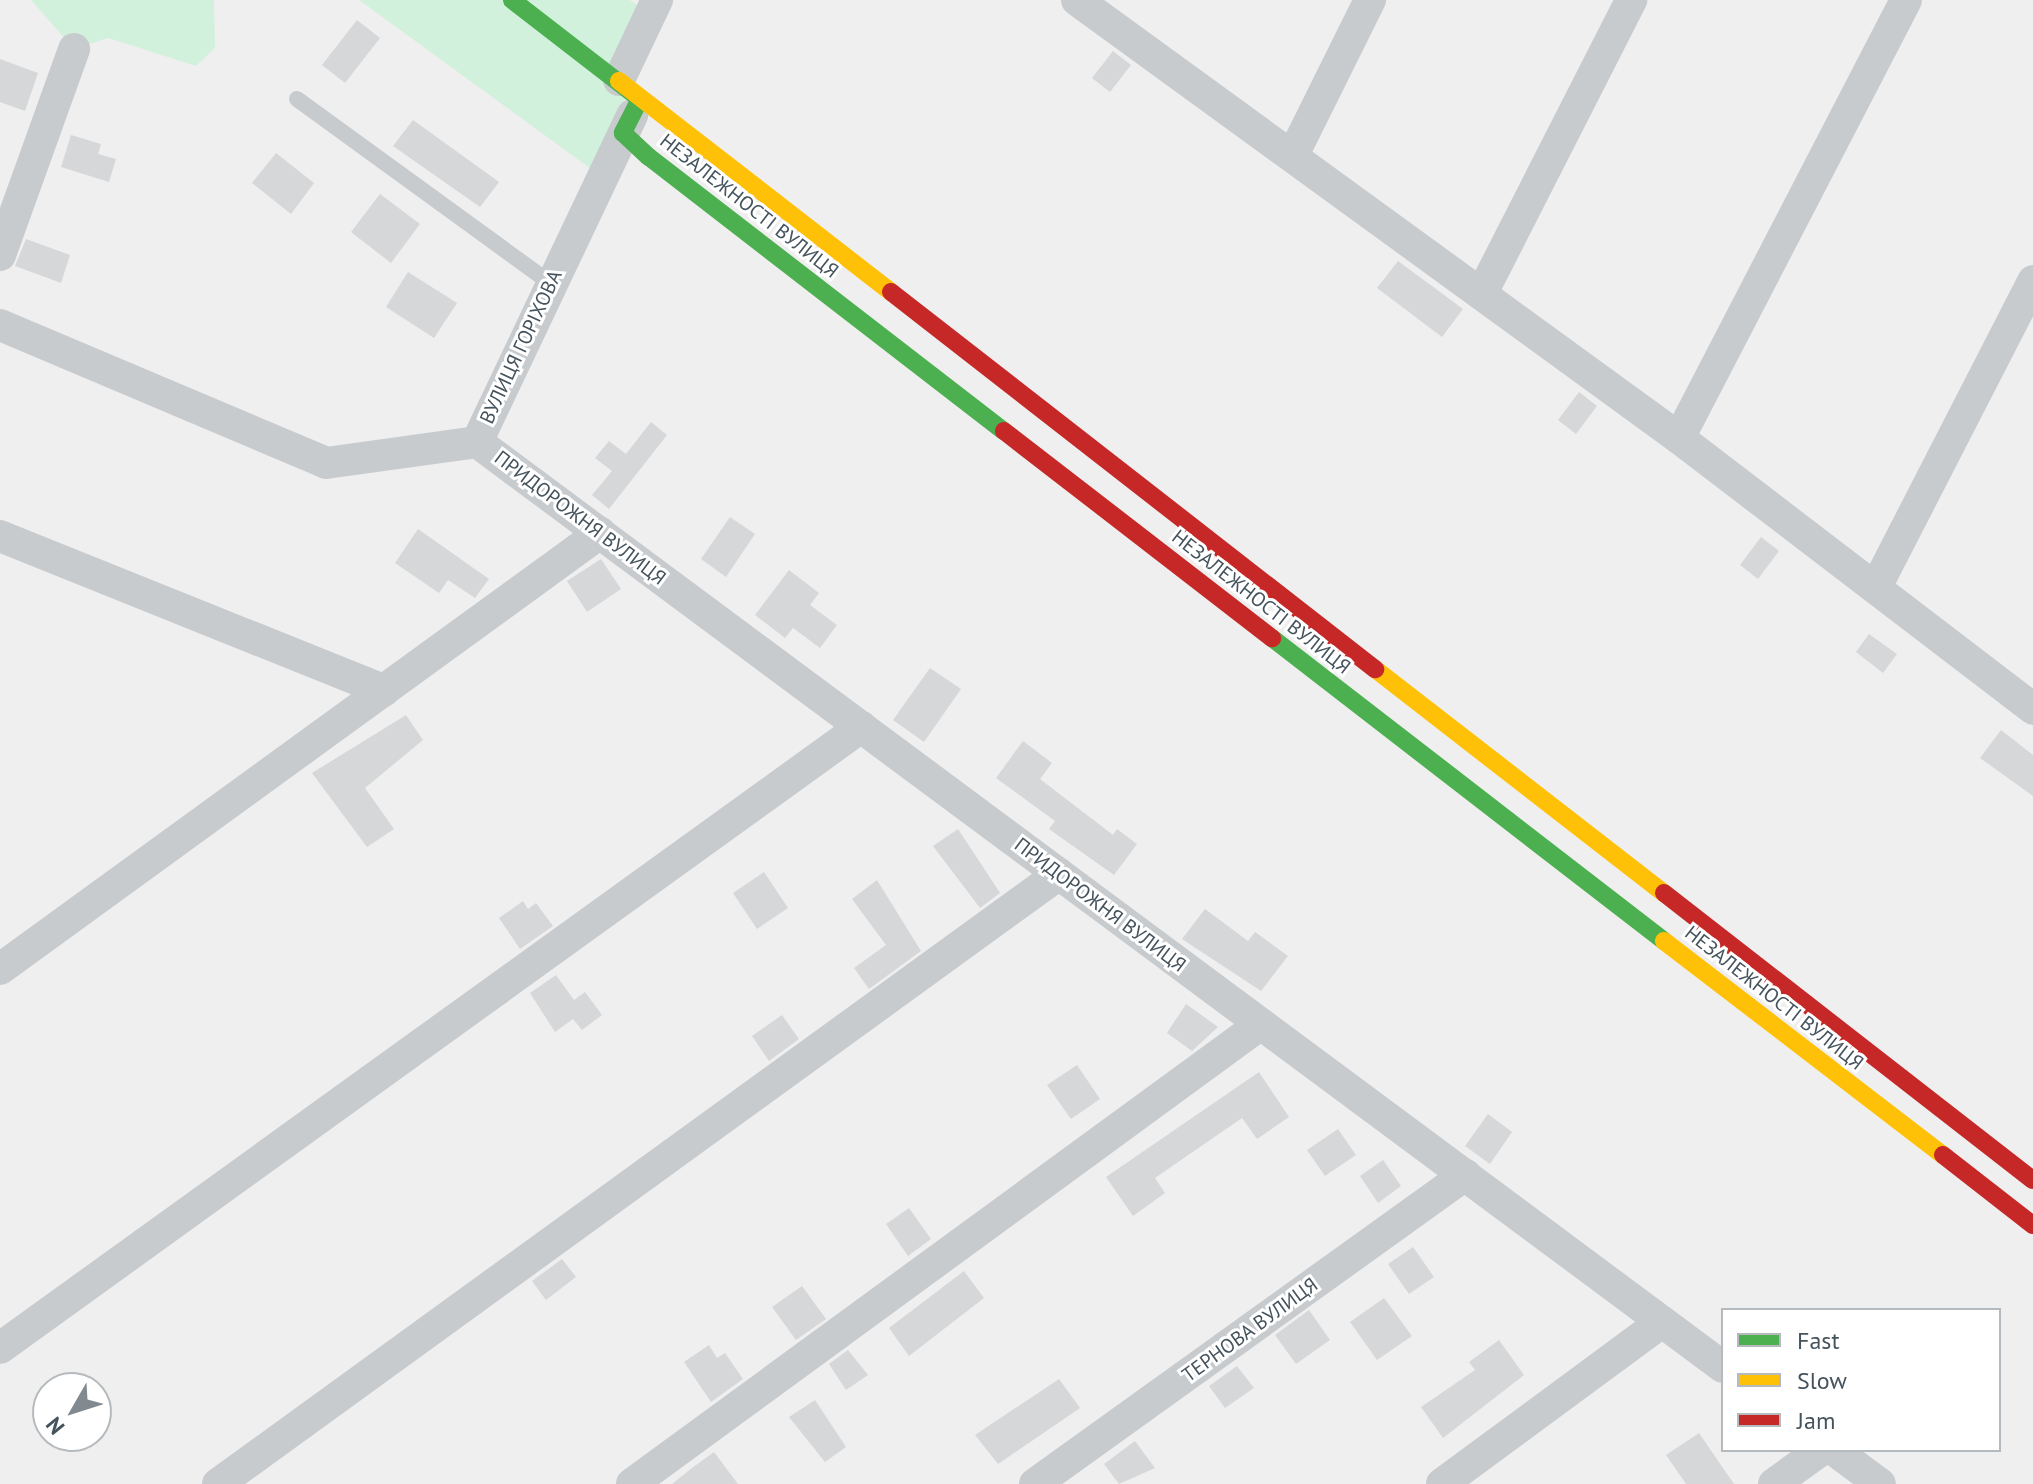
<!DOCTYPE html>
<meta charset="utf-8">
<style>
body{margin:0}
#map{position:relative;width:2033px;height:1484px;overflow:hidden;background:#f0efef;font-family:"PT Sans",sans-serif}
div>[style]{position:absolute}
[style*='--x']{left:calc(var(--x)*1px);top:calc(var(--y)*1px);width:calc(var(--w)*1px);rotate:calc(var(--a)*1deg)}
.green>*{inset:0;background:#d2f1dc}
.building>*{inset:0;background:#d6d7d8}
.lane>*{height:16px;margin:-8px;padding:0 8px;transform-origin:8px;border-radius:8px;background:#c8cbce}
.street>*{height:32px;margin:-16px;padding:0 16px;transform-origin:16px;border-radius:16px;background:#c8cbce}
.fast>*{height:18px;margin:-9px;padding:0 9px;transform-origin:9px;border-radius:9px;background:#4caf50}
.slow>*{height:18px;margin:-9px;padding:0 9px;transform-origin:9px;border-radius:9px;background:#ffc107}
.jam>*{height:18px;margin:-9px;padding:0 9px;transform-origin:9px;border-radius:9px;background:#c62828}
span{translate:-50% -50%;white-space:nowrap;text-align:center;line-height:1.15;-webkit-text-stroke:6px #fff;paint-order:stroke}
.street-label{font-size:20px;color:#45535d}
.legend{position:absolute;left:1721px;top:1308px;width:280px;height:144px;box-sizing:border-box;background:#fff;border:2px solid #b5babe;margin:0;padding:10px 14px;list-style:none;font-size:24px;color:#45535d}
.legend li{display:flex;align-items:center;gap:16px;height:40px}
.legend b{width:40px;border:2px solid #b5babe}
.north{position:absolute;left:32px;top:1372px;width:80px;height:80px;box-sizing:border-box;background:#fff;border:2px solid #b5babe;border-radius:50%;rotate:231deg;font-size:22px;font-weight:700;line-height:32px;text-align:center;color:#45535d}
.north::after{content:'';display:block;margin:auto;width:28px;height:36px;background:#818a90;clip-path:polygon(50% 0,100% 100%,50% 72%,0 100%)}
</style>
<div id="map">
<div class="green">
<i style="clip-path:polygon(31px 0,214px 0,215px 48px,196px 66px,108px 38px,74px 49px)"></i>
<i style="clip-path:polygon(359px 0,630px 0,650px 14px,602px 177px)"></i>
</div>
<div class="building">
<i style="clip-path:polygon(357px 20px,380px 38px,345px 83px,322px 65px)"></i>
<i style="clip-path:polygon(1113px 51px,1131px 65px,1110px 92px,1092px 78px)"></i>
<i style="clip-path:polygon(0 59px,38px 73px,25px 111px,0 102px)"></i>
<i style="clip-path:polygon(413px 120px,499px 182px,480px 207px,393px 146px)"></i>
<i style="clip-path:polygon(71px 135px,101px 144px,98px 154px,116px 159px,109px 182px,61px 167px)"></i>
<i style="clip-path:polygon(276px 153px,314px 183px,291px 214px,252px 183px)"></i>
<i style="clip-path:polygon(380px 194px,420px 224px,391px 263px,351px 232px)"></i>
<i style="clip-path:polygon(26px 239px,70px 255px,61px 283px,15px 266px)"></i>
<i style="clip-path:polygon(1398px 261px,1463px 309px,1442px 337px,1377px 288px)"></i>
<i style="clip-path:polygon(408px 272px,457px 303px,434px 338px,386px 307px)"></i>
<i style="clip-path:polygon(1579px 392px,1597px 406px,1576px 434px,1558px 420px)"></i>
<i style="clip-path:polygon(651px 422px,667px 435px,609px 509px,592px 495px,612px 471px,595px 458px,609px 441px,626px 454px)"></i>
<i style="clip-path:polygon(730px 517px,755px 534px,726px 577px,701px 559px)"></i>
<i style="clip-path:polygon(418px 529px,489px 579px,475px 598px,448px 580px,439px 593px,395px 563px)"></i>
<i style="clip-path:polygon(1761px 537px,1779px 551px,1758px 579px,1740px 565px)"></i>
<i style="clip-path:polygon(601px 559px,621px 589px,587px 612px,567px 581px)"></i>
<i style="clip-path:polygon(789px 570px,819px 593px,810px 605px,837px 625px,820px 648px,793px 628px,785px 638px,755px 615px)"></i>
<i style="clip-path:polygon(1869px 634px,1897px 654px,1883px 673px,1856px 652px)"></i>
<i style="clip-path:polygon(930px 668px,961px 689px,924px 742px,893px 720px)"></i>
<i style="clip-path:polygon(406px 715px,423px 740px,365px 788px,394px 829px,367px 847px,312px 773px)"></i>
<i style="clip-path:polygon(2001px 730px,2033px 755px,2033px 796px,1980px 758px)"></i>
<i style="clip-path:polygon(1023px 741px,1052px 763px,1040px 779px,1113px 835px,1117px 829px,1137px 844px,1114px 875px,1049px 829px,1055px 821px,996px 778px)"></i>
<i style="clip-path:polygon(958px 829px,1000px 893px,980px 908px,933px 846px)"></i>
<i style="clip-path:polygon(764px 872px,788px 908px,757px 929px,733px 893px)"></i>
<i style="clip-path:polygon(877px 880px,921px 951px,869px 989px,854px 968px,886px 945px,852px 899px)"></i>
<i style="clip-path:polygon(523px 901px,528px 909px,536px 903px,553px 926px,520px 949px,499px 918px)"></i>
<i style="clip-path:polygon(1205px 909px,1248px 941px,1255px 932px,1288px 956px,1261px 991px,1182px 939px)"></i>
<i style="clip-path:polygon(556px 975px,574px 1000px,585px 992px,602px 1015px,582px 1030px,573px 1019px,555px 1032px,530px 993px)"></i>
<i style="clip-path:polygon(1186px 1004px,1218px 1027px,1192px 1051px,1167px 1033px)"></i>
<i style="clip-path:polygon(782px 1015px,799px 1039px,769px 1061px,752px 1036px)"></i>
<i style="clip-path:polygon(1077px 1065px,1100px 1099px,1071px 1119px,1047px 1085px)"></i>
<i style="clip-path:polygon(1259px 1072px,1289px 1117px,1257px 1139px,1242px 1118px,1155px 1178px,1165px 1193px,1133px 1216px,1106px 1177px)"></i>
<i style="clip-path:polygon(1488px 1114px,1512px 1132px,1490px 1164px,1465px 1146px)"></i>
<i style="clip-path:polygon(1338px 1129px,1356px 1155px,1325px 1176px,1307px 1150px)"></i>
<i style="clip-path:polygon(1383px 1160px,1401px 1186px,1378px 1203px,1360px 1176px)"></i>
<i style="clip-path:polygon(909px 1208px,931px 1239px,908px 1256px,886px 1224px)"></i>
<i style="clip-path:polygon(1413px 1247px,1434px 1277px,1409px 1294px,1388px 1264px)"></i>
<i style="clip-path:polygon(562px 1259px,576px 1277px,546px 1300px,532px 1281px)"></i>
<i style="clip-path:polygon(964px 1271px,984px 1298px,909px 1356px,889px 1328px)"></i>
<i style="clip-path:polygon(802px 1286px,826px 1319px,796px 1340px,772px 1307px)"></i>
<i style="clip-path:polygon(1384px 1298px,1412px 1336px,1377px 1360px,1350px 1322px)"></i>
<i style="clip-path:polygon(1309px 1310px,1330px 1340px,1296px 1364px,1275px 1335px)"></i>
<i style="clip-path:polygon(1499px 1340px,1524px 1375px,1443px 1438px,1421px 1407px,1475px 1370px,1469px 1362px)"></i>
<i style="clip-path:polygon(709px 1345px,717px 1358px,725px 1353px,743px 1379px,711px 1402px,684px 1362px)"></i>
<i style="clip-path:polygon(848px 1350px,868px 1375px,846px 1390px,829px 1364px)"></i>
<i style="clip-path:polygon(1237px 1366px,1254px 1388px,1225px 1408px,1209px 1386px)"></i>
<i style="clip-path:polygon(1059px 1379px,1080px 1408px,998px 1464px,975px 1435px)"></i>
<i style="clip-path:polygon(815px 1400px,846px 1447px,825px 1462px,789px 1417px)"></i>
<i style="clip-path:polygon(1699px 1433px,1734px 1484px,1686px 1484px,1666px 1455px)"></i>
<i style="clip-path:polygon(1135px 1441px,1155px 1468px,1119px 1484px,1104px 1464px)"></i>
<i style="clip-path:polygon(714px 1452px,738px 1484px,672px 1484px,692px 1468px)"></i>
</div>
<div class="lane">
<i style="--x:297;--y:99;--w:313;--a:36"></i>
</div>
<div class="street">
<i style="--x:1077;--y:0;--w:744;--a:36.04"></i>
<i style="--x:1679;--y:438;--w:446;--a:37.4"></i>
<i style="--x:619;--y:80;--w:89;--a:-64.6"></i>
<i style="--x:1294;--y:153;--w:171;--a:-63.6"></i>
<i style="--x:0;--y:255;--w:219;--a:-70.2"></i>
<i style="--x:1482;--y:293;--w:329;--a:-63"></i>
<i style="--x:0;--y:325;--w:354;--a:22.9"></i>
<i style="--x:326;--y:463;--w:152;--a:-7.9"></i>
<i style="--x:477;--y:442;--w:362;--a:-64.6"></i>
<i style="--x:1679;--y:438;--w:493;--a:-62.6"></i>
<i style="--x:477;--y:442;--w:1552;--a:36.59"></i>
<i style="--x:0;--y:536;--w:414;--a:21.9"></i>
<i style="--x:1876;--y:587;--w:344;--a:-62.8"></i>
<i style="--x:0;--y:969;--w:742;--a:-36"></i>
<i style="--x:0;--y:1348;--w:1062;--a:-35.8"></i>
<i style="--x:1834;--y:1450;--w:57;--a:36.5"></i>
<i style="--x:218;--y:1484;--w:1039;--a:-35.95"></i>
<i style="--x:632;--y:1484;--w:779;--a:-36.18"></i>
<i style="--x:1035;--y:1484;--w:530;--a:-35.7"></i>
<i style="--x:1442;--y:1484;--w:273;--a:-36.4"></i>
<i style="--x:1774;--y:1484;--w:58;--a:-35.9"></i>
</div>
<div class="fast">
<i style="--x:512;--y:0;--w:162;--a:37.7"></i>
<i style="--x:640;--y:99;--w:38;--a:117"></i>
<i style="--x:623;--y:133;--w:35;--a:43"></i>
<i style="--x:649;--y:157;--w:448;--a:37.7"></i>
<i style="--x:1272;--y:638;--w:495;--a:37.7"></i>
</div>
<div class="slow">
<i style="--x:619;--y:81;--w:344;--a:37.8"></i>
<i style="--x:1375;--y:669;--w:366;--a:37.8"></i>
<i style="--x:1664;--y:941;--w:352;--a:37.5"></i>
</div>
<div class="jam">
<i style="--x:891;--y:292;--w:614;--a:37.92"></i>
<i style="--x:1004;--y:431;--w:339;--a:37.7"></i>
<i style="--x:1664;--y:893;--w:467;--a:37.9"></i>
<i style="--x:1943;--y:1155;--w:114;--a:37.9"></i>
</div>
<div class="street-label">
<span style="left:749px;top:206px;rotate:38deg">НЕЗАЛЕЖНОСТІ ВУЛИЦЯ</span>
<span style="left:521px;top:347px;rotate:-65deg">ВУЛИЦЯ ГОРІХОВА</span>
<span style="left:580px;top:518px;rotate:37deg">ПРИДОРОЖНЯ ВУЛИЦЯ</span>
<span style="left:1261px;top:602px;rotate:38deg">НЕЗАЛЕЖНОСТІ ВУЛИЦЯ</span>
<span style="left:1100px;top:905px;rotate:37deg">ПРИДОРОЖНЯ ВУЛИЦЯ</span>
<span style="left:1774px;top:998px;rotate:38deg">НЕЗАЛЕЖНОСТІ ВУЛИЦЯ</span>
<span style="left:1250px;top:1330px;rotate:-36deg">ТЕРНОВА ВУЛИЦЯ</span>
</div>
<ul class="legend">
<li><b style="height:10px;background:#4caf50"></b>Fast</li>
<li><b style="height:10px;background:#ffc107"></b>Slow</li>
<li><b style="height:10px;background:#c62828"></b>Jam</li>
</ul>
<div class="north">N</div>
</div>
